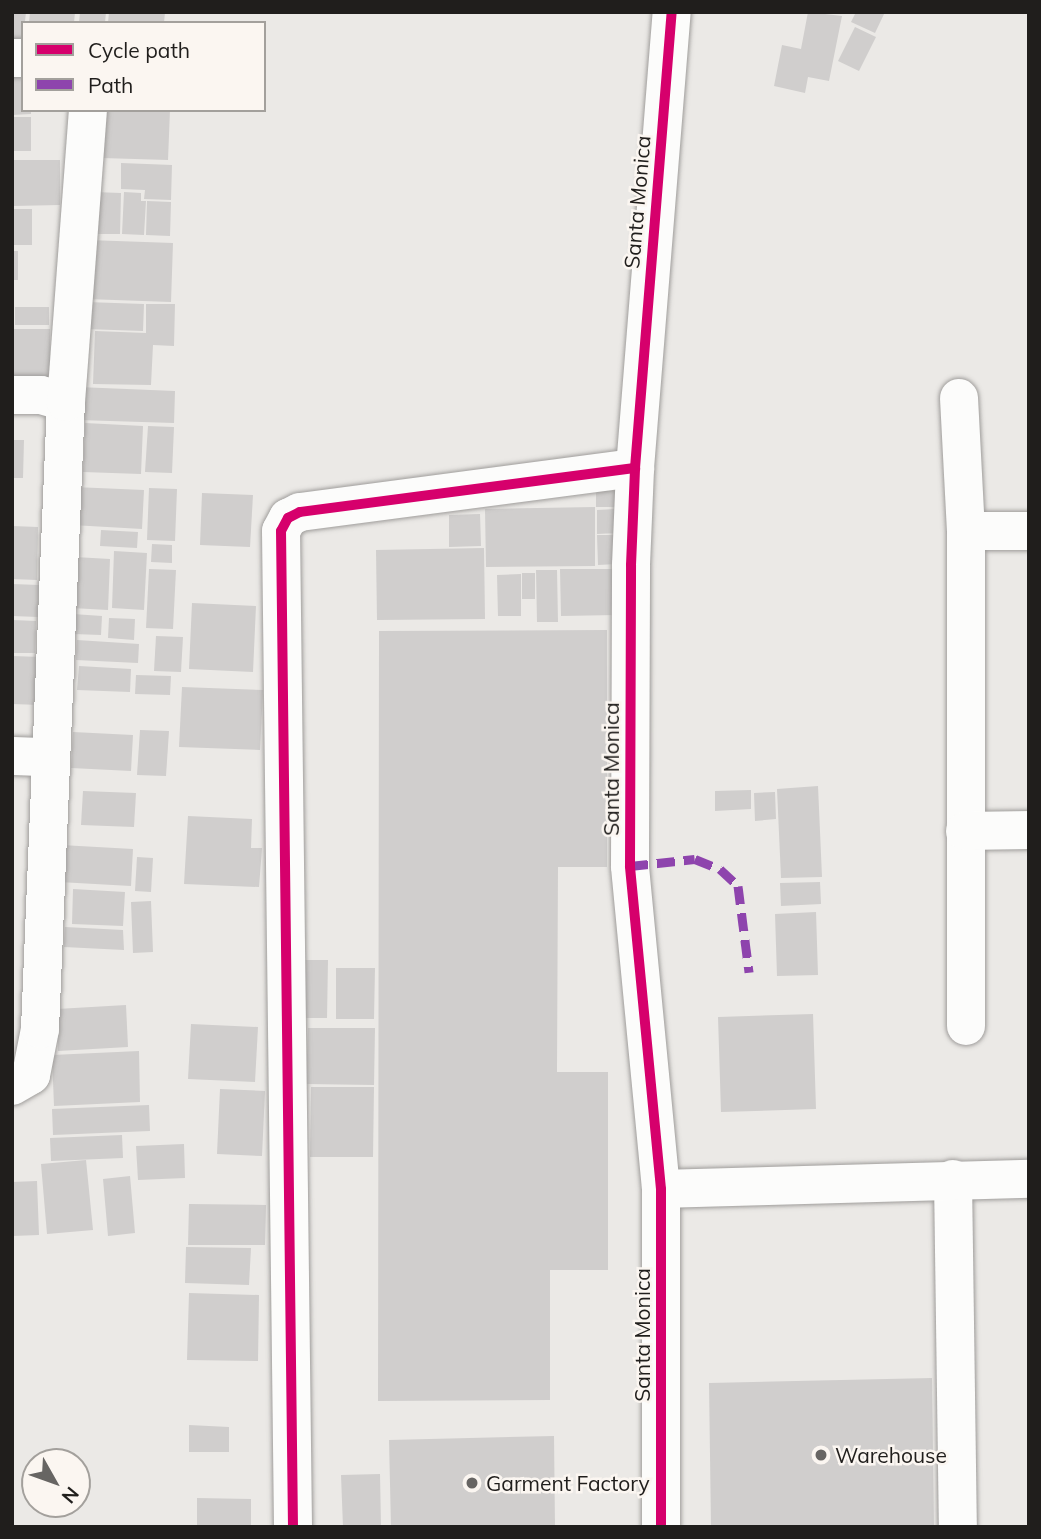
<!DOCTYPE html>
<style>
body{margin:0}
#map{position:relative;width:1041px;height:1539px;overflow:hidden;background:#ebe9e6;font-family:Mulish,sans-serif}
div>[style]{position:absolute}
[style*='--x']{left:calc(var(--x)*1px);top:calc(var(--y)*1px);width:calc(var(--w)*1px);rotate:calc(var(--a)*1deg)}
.building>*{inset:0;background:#d0cecd}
.roads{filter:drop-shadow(0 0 2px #9f9d9b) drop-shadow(0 0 2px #9f9d9b)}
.minor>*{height:38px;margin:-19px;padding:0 19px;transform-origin:19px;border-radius:19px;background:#fcfcfb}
.quiet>*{height:9px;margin-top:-4.5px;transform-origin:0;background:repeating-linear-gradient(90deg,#8e44ad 0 18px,transparent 0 27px)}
.cycleway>*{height:10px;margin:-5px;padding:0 5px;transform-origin:5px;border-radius:5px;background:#d6006c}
.dots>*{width:19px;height:19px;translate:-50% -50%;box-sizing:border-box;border:4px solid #fbf6f1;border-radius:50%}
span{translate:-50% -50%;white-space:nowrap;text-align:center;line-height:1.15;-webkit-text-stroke:5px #fbf6f1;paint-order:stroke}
.street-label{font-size:21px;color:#201e1c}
.poi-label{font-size:21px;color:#201e1c}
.left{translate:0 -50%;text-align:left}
.frame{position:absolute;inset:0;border:14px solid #201e1c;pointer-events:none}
.legend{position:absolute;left:21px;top:21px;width:245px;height:91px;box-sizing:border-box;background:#fbf6f1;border:2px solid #a3a09c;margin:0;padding:9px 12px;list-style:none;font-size:21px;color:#201e1c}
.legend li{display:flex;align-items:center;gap:14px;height:35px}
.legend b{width:35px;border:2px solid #a3a09c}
.north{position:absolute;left:21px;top:1448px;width:70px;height:70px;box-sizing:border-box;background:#fbf6f1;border:2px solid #a3a09c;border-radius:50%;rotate:130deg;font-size:19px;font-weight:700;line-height:28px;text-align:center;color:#201e1c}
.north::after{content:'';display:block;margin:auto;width:24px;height:32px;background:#676563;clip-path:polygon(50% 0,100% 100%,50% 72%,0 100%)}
</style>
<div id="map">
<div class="building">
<i style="clip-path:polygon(12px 12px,26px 12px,23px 40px,12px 39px)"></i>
<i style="clip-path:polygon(30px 12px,75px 12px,74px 23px,29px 23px)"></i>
<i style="clip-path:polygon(80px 12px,106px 12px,105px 23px,79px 23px)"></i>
<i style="clip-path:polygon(109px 12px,165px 12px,164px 23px,108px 23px)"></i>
<i style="clip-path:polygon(808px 12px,842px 16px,829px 81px,808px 77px,805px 93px,774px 86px,782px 45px,801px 49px)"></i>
<i style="clip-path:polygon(856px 12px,885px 12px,875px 33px,851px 22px)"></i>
<i style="clip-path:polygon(855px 27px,876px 37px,859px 71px,838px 61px)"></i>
<i style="clip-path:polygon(12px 77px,23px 77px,23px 110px,31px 110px,31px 114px,12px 115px)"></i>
<i style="clip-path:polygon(104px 110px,170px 110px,168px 160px,102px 158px)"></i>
<i style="clip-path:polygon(12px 117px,31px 117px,31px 151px,12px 151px)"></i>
<i style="clip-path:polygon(12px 160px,60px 160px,60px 205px,12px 206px)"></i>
<i style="clip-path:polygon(121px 163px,172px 165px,171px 200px,144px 199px,145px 190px,121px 189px)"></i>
<i style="clip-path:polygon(94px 192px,121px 193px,120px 234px,93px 234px)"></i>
<i style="clip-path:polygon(124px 192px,141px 193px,141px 201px,146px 201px,144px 235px,122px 234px)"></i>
<i style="clip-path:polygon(147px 201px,171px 202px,170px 236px,146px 235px)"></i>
<i style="clip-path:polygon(12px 209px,32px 209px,32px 245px,12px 245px)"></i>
<i style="clip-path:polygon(88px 240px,173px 243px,171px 302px,86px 299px)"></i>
<i style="clip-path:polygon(12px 251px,18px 251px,18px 280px,12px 280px)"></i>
<i style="clip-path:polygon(86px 302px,144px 304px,143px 331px,85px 329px)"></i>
<i style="clip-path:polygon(146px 304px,175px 304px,174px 346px,153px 345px,151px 385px,93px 384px,95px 331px,146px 333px)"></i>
<i style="clip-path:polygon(15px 307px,49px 307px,49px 325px,15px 325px)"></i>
<i style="clip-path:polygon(14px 329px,50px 329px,50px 379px,14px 379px)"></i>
<i style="clip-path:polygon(78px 387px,175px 391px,174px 423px,78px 420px)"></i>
<i style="clip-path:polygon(85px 423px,143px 426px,141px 474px,83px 472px)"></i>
<i style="clip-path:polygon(148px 426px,174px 427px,172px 473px,145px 472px)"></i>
<i style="clip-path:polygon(12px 440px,24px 440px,23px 478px,12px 478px)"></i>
<i style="clip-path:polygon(74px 487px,144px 490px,142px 529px,72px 525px)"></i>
<i style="clip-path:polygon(149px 488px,177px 489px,175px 541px,147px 540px)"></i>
<i style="clip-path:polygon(596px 491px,621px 491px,621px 507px,596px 507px)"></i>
<i style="clip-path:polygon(202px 493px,253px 495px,250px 547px,200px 545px)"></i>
<i style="clip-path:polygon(595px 507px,595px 566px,486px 567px,485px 509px)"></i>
<i style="clip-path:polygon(616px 509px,617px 533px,597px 534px,597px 510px)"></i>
<i style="clip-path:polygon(480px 514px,481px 546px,449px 547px,449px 515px)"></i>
<i style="clip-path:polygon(12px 526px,38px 527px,37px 580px,12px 579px)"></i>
<i style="clip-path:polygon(101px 530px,138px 532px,137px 548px,100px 546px)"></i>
<i style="clip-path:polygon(597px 535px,617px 535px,617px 564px,598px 565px)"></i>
<i style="clip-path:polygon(152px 544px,172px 545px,172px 563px,151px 562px)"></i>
<i style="clip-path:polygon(484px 548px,485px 619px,377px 620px,376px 550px)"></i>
<i style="clip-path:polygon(114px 551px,147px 553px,144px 610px,112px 608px)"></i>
<i style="clip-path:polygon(75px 557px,110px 559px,108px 610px,72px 608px)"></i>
<i style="clip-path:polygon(149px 569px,176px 570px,173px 629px,146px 628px)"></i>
<i style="clip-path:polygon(560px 569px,616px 569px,616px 615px,561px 616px)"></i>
<i style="clip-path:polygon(536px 570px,557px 570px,558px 622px,537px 622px)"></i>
<i style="clip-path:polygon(522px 573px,535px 573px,535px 599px,522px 599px)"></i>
<i style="clip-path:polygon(521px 574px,521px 616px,498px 616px,497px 575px)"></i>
<i style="clip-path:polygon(12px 584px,39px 585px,38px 617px,12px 616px)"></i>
<i style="clip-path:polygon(192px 603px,256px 606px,253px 672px,189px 669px)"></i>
<i style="clip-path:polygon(73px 614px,102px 616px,101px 635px,73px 634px)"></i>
<i style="clip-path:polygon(109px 618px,135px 619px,134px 640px,108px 638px)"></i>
<i style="clip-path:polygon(12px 620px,36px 621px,35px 653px,12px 653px)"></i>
<i style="clip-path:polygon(607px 630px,607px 867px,558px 867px,557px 1072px,608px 1072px,608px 1270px,550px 1270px,550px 1400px,378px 1401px,379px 631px)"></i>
<i style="clip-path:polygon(156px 636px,183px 637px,181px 672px,154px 671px)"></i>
<i style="clip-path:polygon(77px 640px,139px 644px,138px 663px,76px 660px)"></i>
<i style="clip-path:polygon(12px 656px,41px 657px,40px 705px,12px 704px)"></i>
<i style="clip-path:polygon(79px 666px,131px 669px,130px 692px,77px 690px)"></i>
<i style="clip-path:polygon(136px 675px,171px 676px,170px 695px,135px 694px)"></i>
<i style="clip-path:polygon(182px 687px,263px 690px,260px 750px,179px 747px)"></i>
<i style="clip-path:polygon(140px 730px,169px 731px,166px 776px,137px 775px)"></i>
<i style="clip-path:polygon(73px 732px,133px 735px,131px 771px,71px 768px)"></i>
<i style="clip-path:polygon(818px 786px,822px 877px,781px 878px,777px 789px)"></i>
<i style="clip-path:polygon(751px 790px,751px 809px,715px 811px,715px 791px)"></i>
<i style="clip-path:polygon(83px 791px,136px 793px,134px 827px,81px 825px)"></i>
<i style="clip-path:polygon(775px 792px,776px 819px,755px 821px,754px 793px)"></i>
<i style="clip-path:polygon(188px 816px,252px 819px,251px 848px,262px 848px,259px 887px,184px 884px)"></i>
<i style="clip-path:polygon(61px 845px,133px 849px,131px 886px,59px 882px)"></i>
<i style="clip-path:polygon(137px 857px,153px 858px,151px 892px,135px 891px)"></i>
<i style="clip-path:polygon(820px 882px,821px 904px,781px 906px,780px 883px)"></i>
<i style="clip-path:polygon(73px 889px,125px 892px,123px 926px,72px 924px)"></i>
<i style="clip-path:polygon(151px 901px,153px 952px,133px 953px,131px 902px)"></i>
<i style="clip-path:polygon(816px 912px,818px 975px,777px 976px,775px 914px)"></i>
<i style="clip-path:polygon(65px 927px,123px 930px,124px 950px,64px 947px)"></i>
<i style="clip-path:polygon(299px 960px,328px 960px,327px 1018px,298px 1018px)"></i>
<i style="clip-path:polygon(336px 968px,375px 968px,374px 1019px,336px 1019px)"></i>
<i style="clip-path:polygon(126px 1005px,128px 1047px,58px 1051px,57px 1009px)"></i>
<i style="clip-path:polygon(813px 1014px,816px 1109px,721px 1112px,718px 1017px)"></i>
<i style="clip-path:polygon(191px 1024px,258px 1027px,255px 1082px,188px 1079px)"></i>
<i style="clip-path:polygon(308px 1028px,375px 1028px,374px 1085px,306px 1084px)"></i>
<i style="clip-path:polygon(139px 1051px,140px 1102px,54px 1106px,52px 1055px)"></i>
<i style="clip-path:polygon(311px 1087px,374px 1087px,373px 1157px,310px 1157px)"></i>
<i style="clip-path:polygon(220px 1089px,265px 1091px,262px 1156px,217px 1154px)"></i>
<i style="clip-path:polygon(149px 1105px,150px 1131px,53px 1135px,52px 1109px)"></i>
<i style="clip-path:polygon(122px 1135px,123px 1158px,51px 1161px,50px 1138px)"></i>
<i style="clip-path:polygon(184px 1144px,185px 1178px,138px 1180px,136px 1146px)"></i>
<i style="clip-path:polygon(86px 1160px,93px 1230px,47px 1234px,41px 1164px)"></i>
<i style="clip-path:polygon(130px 1176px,135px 1233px,108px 1236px,103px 1179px)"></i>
<i style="clip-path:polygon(37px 1181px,39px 1235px,12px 1236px,12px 1182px)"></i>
<i style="clip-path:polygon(189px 1204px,266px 1205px,265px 1245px,188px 1245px)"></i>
<i style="clip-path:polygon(186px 1247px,251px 1248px,249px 1285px,185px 1283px)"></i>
<i style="clip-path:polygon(189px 1293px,259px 1295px,258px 1361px,187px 1360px)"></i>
<i style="clip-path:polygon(932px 1378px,934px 1527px,711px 1527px,709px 1383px)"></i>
<i style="clip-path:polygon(189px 1425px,229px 1427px,229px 1452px,189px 1452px)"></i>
<i style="clip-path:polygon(554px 1436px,555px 1527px,391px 1527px,389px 1440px)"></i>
<i style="clip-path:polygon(380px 1474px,381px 1527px,343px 1527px,341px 1475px)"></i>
<i style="clip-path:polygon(197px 1498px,251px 1499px,251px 1527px,197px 1527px)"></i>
</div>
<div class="roads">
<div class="minor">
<i style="--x:12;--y:58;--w:11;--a:0"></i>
<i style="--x:12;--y:395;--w:29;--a:0"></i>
<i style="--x:41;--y:395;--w:26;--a:16"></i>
<i style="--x:959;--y:398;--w:133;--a:87"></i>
<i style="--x:966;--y:531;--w:495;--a:90"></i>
<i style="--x:966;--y:531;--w:63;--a:0"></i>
<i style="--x:12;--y:756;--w:37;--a:2"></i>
<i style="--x:965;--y:831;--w:64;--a:-0.9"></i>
<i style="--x:12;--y:1086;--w:22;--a:-30"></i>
<i style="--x:31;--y:1075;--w:47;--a:-78.9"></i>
<i style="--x:40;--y:1029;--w:628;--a:-87.63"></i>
<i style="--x:66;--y:402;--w:293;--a:-85.7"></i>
<i style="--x:953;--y:1179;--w:348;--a:89.2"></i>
<i style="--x:661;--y:1189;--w:368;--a:-1.6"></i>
<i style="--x:293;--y:1527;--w:996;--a:-90.69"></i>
<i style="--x:281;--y:531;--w:15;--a:-62"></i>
<i style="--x:288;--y:518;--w:13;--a:-27"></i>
<i style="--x:300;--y:512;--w:338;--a:-7.5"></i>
<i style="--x:661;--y:1527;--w:338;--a:-90"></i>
<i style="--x:661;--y:1189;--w:324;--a:-95.5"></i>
<i style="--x:630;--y:866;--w:301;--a:-89.8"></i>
<i style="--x:631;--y:565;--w:97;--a:-87.6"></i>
<i style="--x:635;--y:468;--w:457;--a:-85.4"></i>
</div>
</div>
<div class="quiet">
<i style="--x:630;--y:866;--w:65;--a:-6.1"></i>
<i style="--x:695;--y:859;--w:27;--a:22"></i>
<i style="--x:720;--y:869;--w:25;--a:43"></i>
<i style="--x:738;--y:886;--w:87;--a:82.7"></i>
</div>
<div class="cycleway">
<i style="--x:293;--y:1527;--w:996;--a:-90.69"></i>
<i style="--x:281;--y:531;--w:15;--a:-62"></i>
<i style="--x:288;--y:518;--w:13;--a:-27"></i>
<i style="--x:300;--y:512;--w:338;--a:-7.5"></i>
<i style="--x:661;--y:1527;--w:338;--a:-90"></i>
<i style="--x:661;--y:1189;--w:324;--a:-95.5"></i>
<i style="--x:630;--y:866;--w:301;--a:-89.8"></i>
<i style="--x:631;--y:565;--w:97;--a:-87.6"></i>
<i style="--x:635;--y:468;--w:457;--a:-85.4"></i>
</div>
<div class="dots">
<i style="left:821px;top:1455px;background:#676563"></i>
<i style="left:472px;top:1483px;background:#676563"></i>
</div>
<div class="street-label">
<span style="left:637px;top:202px;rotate:-85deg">Santa Monica</span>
<span style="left:611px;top:769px;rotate:-90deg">Santa Monica</span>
<span style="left:642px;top:1335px;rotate:-90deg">Santa Monica</span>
</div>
<div class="poi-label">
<span class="left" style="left:835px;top:1455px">Warehouse</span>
<span class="left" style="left:486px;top:1483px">Garment Factory</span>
</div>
<div class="frame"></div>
<ul class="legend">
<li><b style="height:9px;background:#d6006c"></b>Cycle path</li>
<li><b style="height:9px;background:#8e44ad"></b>Path</li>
</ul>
<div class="north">N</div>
</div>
